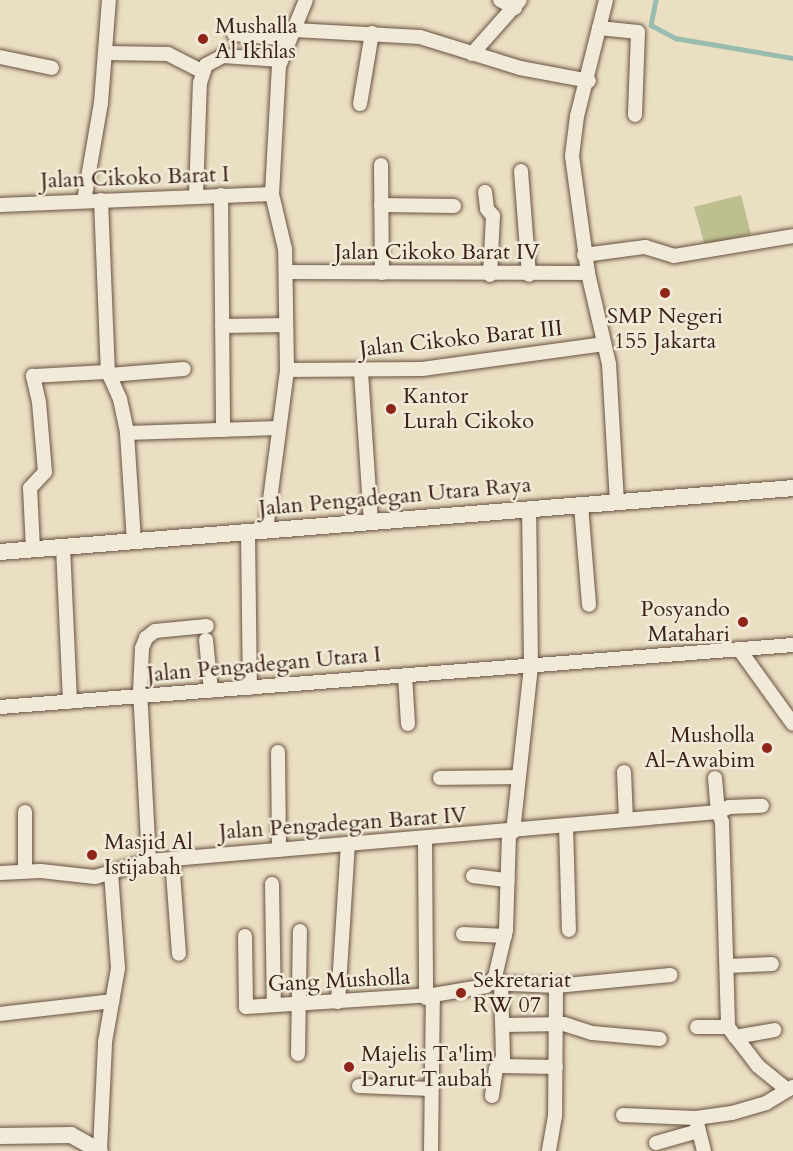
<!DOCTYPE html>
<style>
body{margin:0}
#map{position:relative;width:793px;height:1151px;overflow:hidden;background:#eadec3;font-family:Cardo,serif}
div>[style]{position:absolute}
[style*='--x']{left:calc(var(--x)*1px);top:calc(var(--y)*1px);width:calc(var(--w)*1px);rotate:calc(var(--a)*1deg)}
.green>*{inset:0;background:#bebf8f}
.stream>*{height:4.5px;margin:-2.25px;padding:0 2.25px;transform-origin:2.25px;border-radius:2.25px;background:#98bdaf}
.roads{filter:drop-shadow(0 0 2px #685140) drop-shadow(0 0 2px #685140)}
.minor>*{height:14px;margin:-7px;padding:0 7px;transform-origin:7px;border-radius:7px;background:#f1ead8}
.tertiary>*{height:16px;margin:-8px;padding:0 8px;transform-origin:8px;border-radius:8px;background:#f1ead8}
.dots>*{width:16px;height:16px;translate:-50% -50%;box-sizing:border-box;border:3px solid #f1ead8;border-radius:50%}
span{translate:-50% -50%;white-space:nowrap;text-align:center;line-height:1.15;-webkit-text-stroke:5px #f1ead8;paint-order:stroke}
.poi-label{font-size:22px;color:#3c2215}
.left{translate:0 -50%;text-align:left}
.right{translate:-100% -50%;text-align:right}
.street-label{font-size:22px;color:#3c2215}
</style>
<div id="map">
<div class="green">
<i style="clip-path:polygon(741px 195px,751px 234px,705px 246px,694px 207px)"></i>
</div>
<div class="stream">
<i style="--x:656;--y:0;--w:25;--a:101"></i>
<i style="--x:651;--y:25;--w:27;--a:28"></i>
<i style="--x:675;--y:38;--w:120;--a:9.6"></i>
</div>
<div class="roads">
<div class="minor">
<i style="--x:500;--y:0;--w:17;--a:28"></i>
<i style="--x:606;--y:0;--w:120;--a:104"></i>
<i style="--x:577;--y:116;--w:40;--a:97.1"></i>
<i style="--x:572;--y:156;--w:118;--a:82.2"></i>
<i style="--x:588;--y:273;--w:93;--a:77"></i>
<i style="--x:609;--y:364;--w:138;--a:86.7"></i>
<i style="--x:599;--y:28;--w:39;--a:6"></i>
<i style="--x:638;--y:32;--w:83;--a:92.1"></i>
<i style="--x:294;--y:30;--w:126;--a:3.2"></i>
<i style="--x:420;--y:37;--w:105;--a:17.2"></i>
<i style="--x:520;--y:68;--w:70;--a:10.7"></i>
<i style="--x:234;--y:34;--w:55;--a:5.2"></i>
<i style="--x:106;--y:53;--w:62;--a:0.9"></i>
<i style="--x:168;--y:54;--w:39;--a:27"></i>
<i style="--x:472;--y:54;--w:72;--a:-48.4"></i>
<i style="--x:0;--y:57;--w:53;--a:11.9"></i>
<i style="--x:360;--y:104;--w:72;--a:-80.4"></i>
<i style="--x:381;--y:165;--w:108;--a:89.5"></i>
<i style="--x:521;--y:171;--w:104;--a:85.6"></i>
<i style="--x:485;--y:192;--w:17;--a:83"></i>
<i style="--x:487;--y:209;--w:9;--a:49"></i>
<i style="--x:493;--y:216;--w:59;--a:92.9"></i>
<i style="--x:196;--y:195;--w:112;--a:-88"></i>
<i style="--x:200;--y:83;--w:19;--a:-72"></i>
<i style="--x:206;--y:65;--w:19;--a:-28"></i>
<i style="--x:223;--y:56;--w:58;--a:3.9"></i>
<i style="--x:221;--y:195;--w:235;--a:89.5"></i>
<i style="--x:101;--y:200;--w:172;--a:87.7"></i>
<i style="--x:108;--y:372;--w:30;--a:66"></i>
<i style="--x:120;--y:399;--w:35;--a:78"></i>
<i style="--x:127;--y:433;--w:108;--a:86.3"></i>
<i style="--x:84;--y:201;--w:99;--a:-80.2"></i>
<i style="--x:101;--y:103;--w:103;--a:-85.6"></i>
<i style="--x:0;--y:205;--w:272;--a:-2.3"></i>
<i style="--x:381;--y:205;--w:73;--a:0.8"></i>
<i style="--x:584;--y:255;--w:62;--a:-7.5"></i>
<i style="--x:645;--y:247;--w:30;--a:17"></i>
<i style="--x:674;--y:256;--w:121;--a:-9.5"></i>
<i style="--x:286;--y:272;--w:302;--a:0.2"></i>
<i style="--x:222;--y:326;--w:64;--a:-0.9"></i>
<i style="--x:287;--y:370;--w:135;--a:-0.4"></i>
<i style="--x:422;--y:369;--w:184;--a:-7.8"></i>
<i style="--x:361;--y:372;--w:150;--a:86.2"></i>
<i style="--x:109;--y:375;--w:75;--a:-4.6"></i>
<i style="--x:127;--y:433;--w:151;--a:-1.9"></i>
<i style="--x:581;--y:505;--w:100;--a:85.4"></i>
<i style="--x:266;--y:530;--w:161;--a:-82.5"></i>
<i style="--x:287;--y:370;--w:121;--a:-90.9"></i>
<i style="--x:285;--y:249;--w:57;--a:-103.3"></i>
<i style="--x:272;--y:194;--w:128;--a:-86.9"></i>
<i style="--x:279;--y:66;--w:71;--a:-67.8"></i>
<i style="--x:248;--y:532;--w:156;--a:89.3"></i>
<i style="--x:63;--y:547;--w:155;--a:87.4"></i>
<i style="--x:33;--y:549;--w:61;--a:-92.8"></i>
<i style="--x:30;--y:488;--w:22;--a:-47"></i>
<i style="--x:45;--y:472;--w:70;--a:-94.9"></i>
<i style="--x:39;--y:402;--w:27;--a:-103"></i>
<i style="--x:33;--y:376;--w:75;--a:-3.1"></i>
<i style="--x:206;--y:640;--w:51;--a:84.4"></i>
<i style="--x:739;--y:649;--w:92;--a:54.2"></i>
<i style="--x:405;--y:675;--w:49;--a:86.5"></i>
<i style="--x:0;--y:707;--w:795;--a:-4.47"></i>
<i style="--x:278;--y:752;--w:98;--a:89.4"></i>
<i style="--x:624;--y:772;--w:48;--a:87.6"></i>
<i style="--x:440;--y:778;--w:77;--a:-0.7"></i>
<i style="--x:715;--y:778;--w:34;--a:85"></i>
<i style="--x:718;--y:812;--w:12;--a:-24"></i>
<i style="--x:729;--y:807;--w:33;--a:-2"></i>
<i style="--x:25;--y:812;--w:59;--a:90"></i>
<i style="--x:566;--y:825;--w:105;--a:88.4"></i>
<i style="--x:513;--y:832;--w:168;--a:-83.8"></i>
<i style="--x:531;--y:665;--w:156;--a:-90.7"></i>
<i style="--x:425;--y:839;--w:159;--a:89.6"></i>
<i style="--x:172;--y:859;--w:95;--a:85.8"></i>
<i style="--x:149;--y:861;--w:169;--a:-93"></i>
<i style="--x:140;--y:692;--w:44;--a:-87.4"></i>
<i style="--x:142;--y:648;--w:11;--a:-68"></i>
<i style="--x:146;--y:638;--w:11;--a:-38"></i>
<i style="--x:155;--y:631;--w:52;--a:-5.5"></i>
<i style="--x:0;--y:873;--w:41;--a:-2.8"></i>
<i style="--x:41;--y:871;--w:54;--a:6.3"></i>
<i style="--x:95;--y:877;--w:56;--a:-16.5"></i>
<i style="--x:149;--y:861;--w:571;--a:-4.92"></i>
<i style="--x:718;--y:812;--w:11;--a:68"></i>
<i style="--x:722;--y:822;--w:205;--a:88.3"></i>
<i style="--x:728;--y:1027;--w:49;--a:52.4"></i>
<i style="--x:758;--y:1066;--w:38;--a:39"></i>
<i style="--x:473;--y:876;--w:35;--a:7"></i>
<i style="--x:272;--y:884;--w:121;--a:89.1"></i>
<i style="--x:463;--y:934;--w:42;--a:2.7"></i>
<i style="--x:245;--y:936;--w:71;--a:89.2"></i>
<i style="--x:246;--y:1007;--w:187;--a:-3.7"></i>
<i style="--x:727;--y:966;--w:45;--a:-2.5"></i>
<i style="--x:490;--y:983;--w:66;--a:2.6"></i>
<i style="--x:556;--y:986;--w:130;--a:90.4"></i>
<i style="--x:555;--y:1116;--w:36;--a:100"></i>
<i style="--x:556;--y:986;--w:115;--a:-5.5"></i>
<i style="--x:338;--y:1002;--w:157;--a:-86.4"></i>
<i style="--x:0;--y:1014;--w:113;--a:-6.6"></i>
<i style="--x:504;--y:1025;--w:60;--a:-1"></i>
<i style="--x:564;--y:1024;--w:29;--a:18"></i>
<i style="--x:592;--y:1033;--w:68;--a:5"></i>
<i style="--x:697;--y:1027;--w:31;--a:0"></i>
<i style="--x:735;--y:1037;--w:40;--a:-10"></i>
<i style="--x:298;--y:1054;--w:123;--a:-89.1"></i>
<i style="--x:500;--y:1066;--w:56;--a:1"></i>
<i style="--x:359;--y:1086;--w:72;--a:2.4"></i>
<i style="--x:492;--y:1096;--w:27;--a:-82"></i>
<i style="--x:496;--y:1069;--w:13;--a:-58"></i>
<i style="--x:503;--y:1058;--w:74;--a:-91.5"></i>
<i style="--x:623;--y:1115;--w:73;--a:2.4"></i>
<i style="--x:696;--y:1118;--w:36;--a:-8"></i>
<i style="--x:732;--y:1113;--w:35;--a:-16"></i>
<i style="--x:766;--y:1103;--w:31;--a:-31"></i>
<i style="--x:697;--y:1123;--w:29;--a:76"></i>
<i style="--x:656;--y:1143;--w:44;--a:-15.9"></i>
<i style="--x:100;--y:1150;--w:108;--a:-87.3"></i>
<i style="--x:105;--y:1042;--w:75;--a:-80"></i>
<i style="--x:118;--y:968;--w:95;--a:-94.2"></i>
<i style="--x:431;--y:1151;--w:156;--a:-89.3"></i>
<i style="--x:433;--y:995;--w:54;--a:-9.6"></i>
<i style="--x:486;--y:986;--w:13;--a:-45"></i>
<i style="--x:495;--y:977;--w:48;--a:-76.8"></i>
<i style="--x:506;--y:930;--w:98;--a:-88.2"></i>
</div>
<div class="tertiary">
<i style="--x:0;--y:552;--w:796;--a:-4.61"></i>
<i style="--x:0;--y:1136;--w:71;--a:-0.8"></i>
<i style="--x:71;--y:1135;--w:33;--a:29"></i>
</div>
</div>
<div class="dots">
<i style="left:203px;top:39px;background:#8f2418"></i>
<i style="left:665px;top:293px;background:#8f2418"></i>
<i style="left:391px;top:409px;background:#8f2418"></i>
<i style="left:743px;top:622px;background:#8f2418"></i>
<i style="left:767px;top:748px;background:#8f2418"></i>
<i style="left:92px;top:855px;background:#8f2418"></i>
<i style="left:461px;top:993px;background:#8f2418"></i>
<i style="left:349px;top:1067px;background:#8f2418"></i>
</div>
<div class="poi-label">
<span class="left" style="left:215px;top:39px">Mushalla<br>Al Ikhlas</span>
<span style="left:665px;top:329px">SMP Negeri<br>155 Jakarta</span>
<span class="left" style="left:403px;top:409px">Kantor<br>Lurah Cikoko</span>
<span class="right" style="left:730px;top:622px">Posyando<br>Matahari</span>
<span class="right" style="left:755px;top:748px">Musholla<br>Al-Awabim</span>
<span class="left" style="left:104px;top:855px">Masjid Al<br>Istijabah</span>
<span class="left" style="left:473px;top:993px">Sekretariat<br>RW 07</span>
<span class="left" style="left:361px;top:1067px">Majelis Ta'lim<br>Darut Taubah</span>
</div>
<div class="street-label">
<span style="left:135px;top:178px;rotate:-2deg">Jalan Cikoko Barat I</span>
<span style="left:437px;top:253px">Jalan Cikoko Barat IV</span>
<span style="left:461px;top:339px;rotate:-6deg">Jalan Cikoko Barat III</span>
<span style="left:395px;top:497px;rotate:-5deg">Jalan Pengadegan Utara Raya</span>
<span style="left:264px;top:665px;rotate:-5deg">Jalan Pengadegan Utara I</span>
<span style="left:343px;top:824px;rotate:-4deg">Jalan Pengadegan Barat IV</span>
<span style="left:339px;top:981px;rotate:-3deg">Gang Musholla</span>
</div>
</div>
